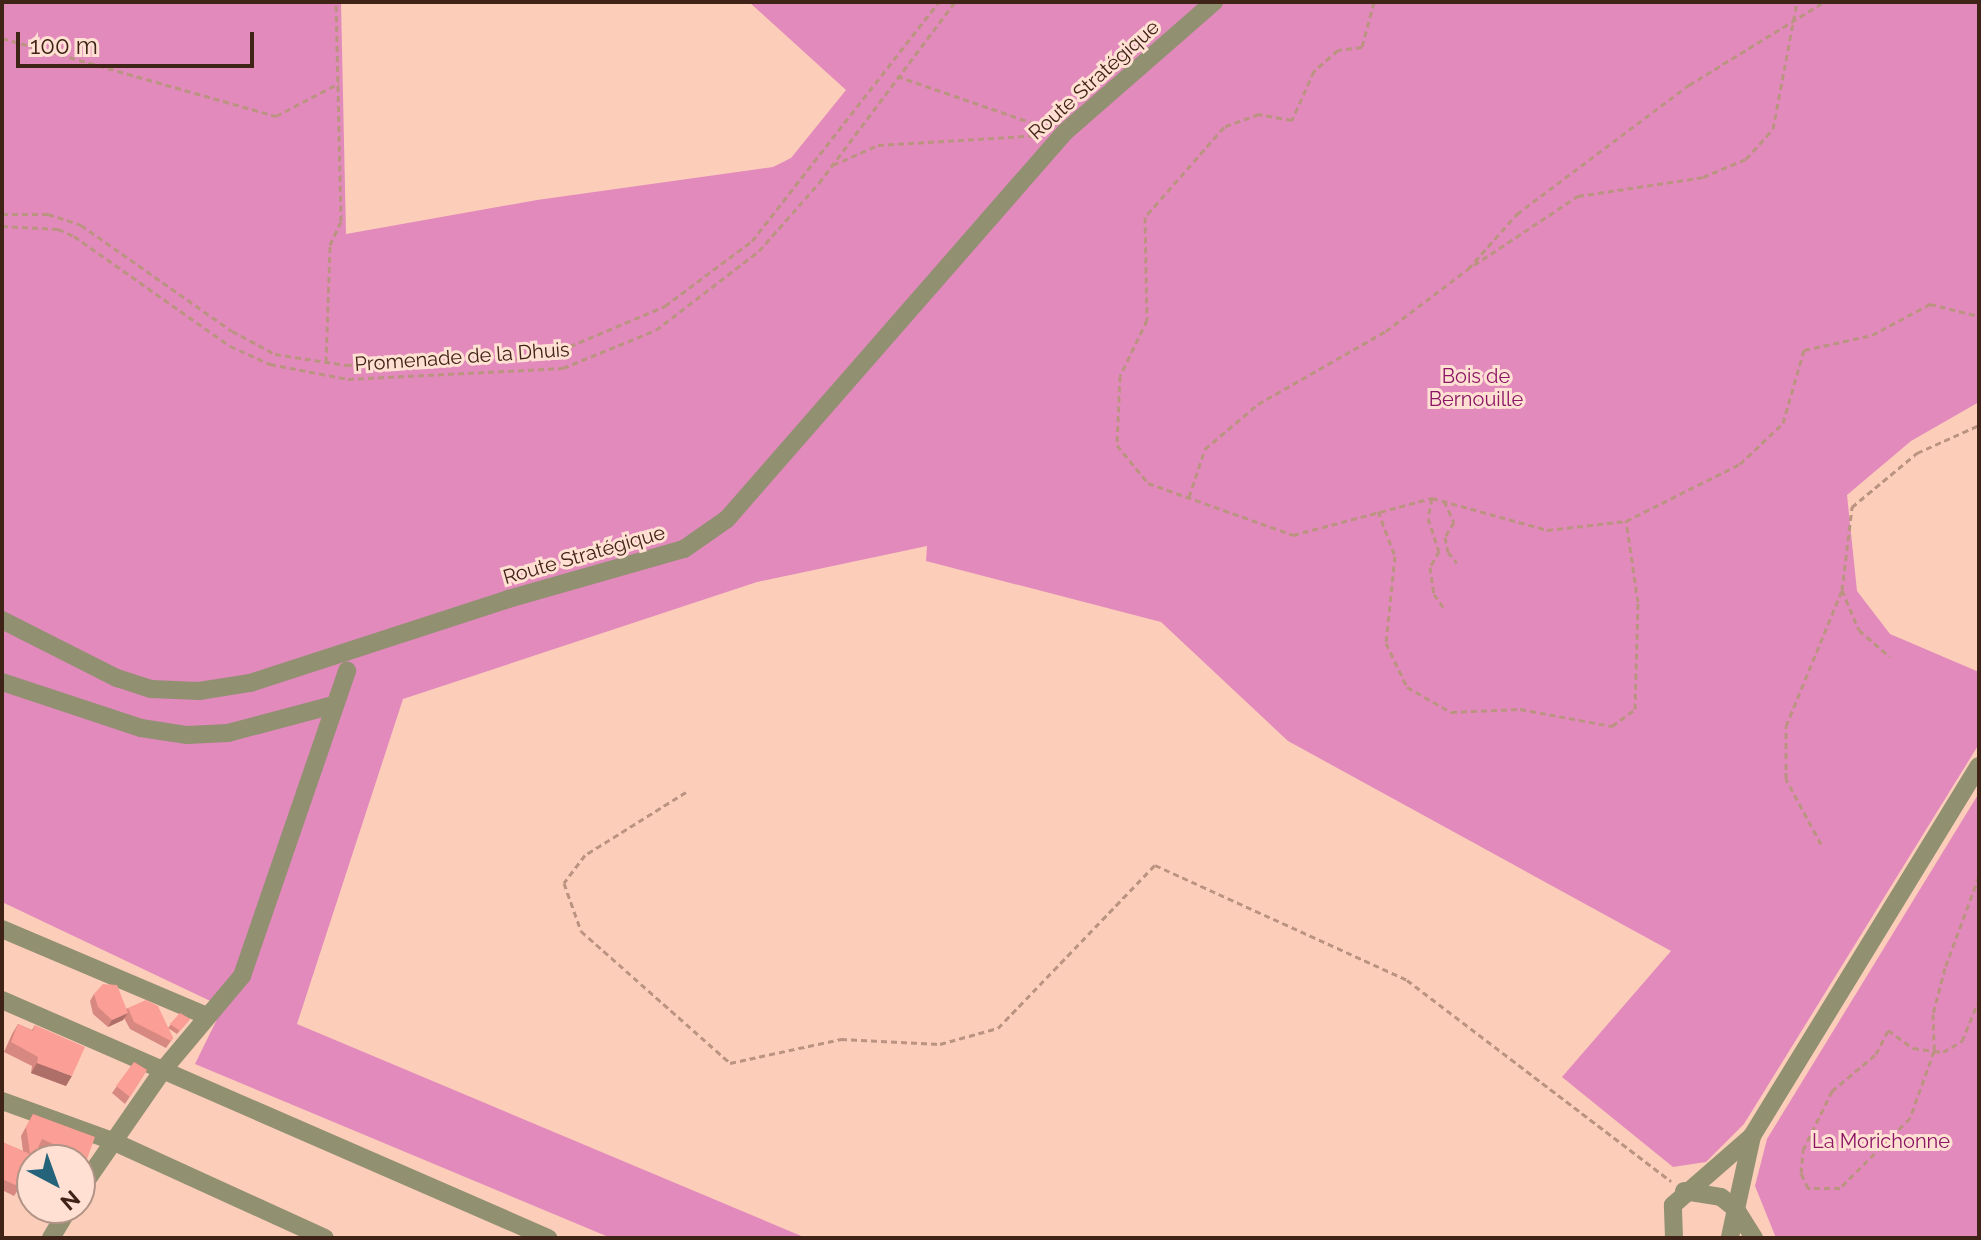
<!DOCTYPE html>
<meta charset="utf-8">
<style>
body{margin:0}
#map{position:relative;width:1981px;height:1240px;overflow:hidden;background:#fcceba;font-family:Raleway,sans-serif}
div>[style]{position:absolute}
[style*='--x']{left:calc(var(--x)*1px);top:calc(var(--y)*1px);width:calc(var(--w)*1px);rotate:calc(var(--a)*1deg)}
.green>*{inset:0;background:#e28abc}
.path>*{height:3px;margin-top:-1.5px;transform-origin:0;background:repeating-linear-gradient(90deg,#bb9381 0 6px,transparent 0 10px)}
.minor>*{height:18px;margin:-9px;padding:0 9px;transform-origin:9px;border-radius:9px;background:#919071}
.wall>*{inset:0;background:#d78881}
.shaded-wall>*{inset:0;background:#af6f69}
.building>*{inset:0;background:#fa9e96}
span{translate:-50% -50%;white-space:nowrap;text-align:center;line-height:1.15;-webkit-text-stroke:6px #ffe0d2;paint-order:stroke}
.street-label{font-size:20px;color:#3f2316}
.park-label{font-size:20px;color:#8c1666}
.frame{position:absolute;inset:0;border:4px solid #3f2316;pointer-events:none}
.north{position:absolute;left:16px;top:1144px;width:80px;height:80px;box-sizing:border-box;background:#ffe0d2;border:2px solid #b29487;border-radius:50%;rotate:139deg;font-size:22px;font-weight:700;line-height:32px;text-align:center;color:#3f2316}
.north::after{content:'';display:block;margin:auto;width:28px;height:36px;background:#25637a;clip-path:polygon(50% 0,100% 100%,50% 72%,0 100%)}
.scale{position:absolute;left:16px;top:32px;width:238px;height:36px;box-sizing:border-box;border:4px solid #3f2316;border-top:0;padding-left:10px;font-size:24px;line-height:28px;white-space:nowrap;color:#3f2316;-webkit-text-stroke:6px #ffe0d2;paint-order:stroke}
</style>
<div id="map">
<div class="green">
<i style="clip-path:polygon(2px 2px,341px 2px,346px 234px,537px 200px,773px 167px,791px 158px,846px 90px,749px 2px,1979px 2px,1979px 402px,1911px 441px,1847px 495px,1857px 591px,1890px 634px,1979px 672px,1979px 744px,1744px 1124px,1706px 1162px,1673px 1167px,1562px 1077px,1671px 951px,1288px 741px,1161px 622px,926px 561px,927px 546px,757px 582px,403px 699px,297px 1024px,806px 1238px,611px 1238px,195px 1064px,223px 1007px,2px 902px)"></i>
<i style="clip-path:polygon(1979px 793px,1979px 1238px,1776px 1238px,1755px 1186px,1767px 1139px)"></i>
</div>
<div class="path">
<i style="--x:1374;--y:2;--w:47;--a:104.9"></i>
<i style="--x:1362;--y:47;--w:24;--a:173"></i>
<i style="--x:1338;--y:50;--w:32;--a:139"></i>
<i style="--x:1314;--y:71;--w:54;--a:114.2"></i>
<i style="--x:1292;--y:120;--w:34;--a:-170"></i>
<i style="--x:1259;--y:114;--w:37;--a:160"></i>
<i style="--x:1224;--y:127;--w:120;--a:131.3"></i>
<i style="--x:1145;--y:217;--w:103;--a:88.9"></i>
<i style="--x:1147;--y:320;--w:62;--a:115.7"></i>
<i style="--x:1120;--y:376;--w:69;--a:92.5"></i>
<i style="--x:1117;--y:445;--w:49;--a:50.8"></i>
<i style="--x:1148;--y:483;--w:154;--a:19.7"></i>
<i style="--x:1293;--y:535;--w:144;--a:-14.9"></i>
<i style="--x:1432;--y:498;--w:119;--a:15.5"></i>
<i style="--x:1547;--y:530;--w:80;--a:-6.5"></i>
<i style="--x:1626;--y:521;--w:127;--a:-26.6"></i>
<i style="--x:1740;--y:464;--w:59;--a:-43.6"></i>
<i style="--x:1783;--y:423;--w:76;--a:-74"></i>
<i style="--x:1804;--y:350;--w:70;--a:-12.4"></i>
<i style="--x:1872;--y:335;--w:66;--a:-28.1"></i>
<i style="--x:1930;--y:304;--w:50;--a:13.8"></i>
<i style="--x:2;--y:38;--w:285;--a:15.9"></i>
<i style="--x:276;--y:116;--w:71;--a:-27.6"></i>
<i style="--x:897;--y:76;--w:159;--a:19.1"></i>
<i style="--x:833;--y:165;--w:49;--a:-24"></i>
<i style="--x:878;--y:145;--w:162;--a:-3.5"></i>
<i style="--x:2;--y:214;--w:46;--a:0"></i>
<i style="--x:48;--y:214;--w:35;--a:18"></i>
<i style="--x:81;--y:225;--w:184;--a:35.1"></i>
<i style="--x:232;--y:331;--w:49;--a:28.1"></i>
<i style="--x:275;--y:354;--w:72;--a:8.8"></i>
<i style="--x:346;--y:365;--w:196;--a:-2"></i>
<i style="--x:542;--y:358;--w:134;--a:-22.9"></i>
<i style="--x:665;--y:306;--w:109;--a:-36.8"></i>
<i style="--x:752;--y:241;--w:303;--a:-52"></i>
<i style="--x:2;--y:226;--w:56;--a:3.1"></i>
<i style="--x:58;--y:229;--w:17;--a:24"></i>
<i style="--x:74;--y:236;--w:191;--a:35.2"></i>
<i style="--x:230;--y:346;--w:44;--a:24.2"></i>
<i style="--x:270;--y:364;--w:79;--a:10.9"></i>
<i style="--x:348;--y:379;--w:215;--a:-2.9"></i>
<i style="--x:563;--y:368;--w:100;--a:-22.2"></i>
<i style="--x:656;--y:330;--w:130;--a:-37.5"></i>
<i style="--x:759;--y:251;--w:91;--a:-48.6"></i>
<i style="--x:819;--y:183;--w:226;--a:-53.1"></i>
<i style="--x:1474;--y:265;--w:125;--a:-33.6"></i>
<i style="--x:1578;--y:196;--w:126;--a:-8.6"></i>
<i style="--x:1703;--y:177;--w:47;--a:-22.7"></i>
<i style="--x:1746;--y:159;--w:40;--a:-48"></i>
<i style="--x:1773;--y:129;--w:129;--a:-79.3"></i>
<i style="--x:326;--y:362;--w:117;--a:-88"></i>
<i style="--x:330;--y:245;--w:26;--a:-65"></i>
<i style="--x:341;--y:221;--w:219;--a:-91.3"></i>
<i style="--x:1189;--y:497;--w:51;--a:-71.6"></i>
<i style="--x:1205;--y:449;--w:70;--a:-40.3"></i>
<i style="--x:1258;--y:404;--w:147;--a:-29.7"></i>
<i style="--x:1386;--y:331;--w:103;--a:-37.1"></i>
<i style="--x:1468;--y:269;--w:74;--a:-48.3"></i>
<i style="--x:1517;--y:214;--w:215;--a:-36.9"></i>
<i style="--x:1689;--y:85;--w:158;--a:-31.6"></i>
<i style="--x:1432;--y:498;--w:20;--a:101"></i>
<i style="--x:1428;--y:518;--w:35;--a:72"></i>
<i style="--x:1439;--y:551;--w:18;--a:119"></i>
<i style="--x:1430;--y:567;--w:27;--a:82"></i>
<i style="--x:1434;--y:594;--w:19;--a:55"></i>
<i style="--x:1444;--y:501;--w:23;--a:65"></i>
<i style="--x:1454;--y:522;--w:17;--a:121"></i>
<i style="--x:1445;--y:537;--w:15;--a:79"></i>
<i style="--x:1448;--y:552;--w:14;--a:51"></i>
<i style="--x:1378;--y:511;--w:48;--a:69.3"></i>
<i style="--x:1395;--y:556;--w:87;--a:95.9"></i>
<i style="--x:1386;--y:643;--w:49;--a:64.5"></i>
<i style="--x:1407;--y:687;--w:51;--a:29.6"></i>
<i style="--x:1451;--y:712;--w:69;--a:-2.5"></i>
<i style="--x:1520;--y:709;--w:94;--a:10.5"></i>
<i style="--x:1612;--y:726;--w:29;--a:-36"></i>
<i style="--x:1635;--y:709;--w:107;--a:-88.4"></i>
<i style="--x:1638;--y:602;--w:82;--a:-98.4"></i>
<i style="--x:1842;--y:590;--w:43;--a:67"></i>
<i style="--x:1859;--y:630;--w:41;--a:41.1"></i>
<i style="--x:686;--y:792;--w:119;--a:148"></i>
<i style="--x:585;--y:855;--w:35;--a:127"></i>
<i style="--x:564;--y:883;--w:51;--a:70.5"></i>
<i style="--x:581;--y:931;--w:199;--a:41.5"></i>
<i style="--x:730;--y:1063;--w:114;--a:-12.2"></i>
<i style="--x:841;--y:1039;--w:99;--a:2.9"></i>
<i style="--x:940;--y:1044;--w:60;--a:-15.4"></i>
<i style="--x:998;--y:1028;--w:226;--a:-46.1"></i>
<i style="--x:1155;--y:865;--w:277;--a:24.5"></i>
<i style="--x:1407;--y:980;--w:332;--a:37.3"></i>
<i style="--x:1821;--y:844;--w:74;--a:-118.3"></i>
<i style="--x:1786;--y:779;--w:53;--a:-90"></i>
<i style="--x:1786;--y:726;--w:147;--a:-67.6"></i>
<i style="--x:1842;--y:590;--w:84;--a:-83.1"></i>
<i style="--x:1852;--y:507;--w:85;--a:-39.7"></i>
<i style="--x:1917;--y:453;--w:68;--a:-24.3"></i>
<i style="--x:1979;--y:876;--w:98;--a:110.3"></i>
<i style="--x:1945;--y:968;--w:48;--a:104.6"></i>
<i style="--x:1933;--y:1014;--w:37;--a:88"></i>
<i style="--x:1934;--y:1051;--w:71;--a:109.7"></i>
<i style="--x:1910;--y:1118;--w:99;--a:135"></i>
<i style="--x:1840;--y:1188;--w:32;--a:180"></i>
<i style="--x:1808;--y:1188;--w:17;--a:-115"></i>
<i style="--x:1801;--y:1173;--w:23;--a:-85"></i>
<i style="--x:1803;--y:1150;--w:66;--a:-63.8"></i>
<i style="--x:1832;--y:1091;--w:57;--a:-40.1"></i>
<i style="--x:1876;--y:1054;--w:27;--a:-63"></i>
<i style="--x:1888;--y:1030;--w:31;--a:36"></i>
<i style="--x:1913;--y:1048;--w:21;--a:8"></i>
<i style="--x:1934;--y:1051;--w:9;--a:6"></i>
<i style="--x:1943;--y:1052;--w:22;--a:-30"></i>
<i style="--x:1962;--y:1041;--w:44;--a:-67.5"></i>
</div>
<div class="minor">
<i style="--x:2;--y:620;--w:129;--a:26.8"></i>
<i style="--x:117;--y:678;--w:36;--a:18"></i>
<i style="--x:151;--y:689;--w:48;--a:2.4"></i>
<i style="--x:199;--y:691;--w:52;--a:-8.9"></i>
<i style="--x:250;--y:683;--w:271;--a:-18"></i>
<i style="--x:508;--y:599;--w:183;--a:-15.9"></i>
<i style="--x:684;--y:549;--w:52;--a:-34.9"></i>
<i style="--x:727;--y:519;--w:514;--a:-48.87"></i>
<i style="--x:1065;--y:132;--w:198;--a:-41.1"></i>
<i style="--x:2;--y:682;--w:146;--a:18.3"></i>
<i style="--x:141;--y:728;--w:47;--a:8.7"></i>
<i style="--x:187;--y:735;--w:41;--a:-2.8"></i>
<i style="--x:228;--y:733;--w:109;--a:-14.9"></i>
<i style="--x:2;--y:929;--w:220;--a:23"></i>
<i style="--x:2;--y:1000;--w:596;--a:23.55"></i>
<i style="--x:2;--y:1101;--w:115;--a:19.9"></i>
<i style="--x:110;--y:1140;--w:236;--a:24.5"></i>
<i style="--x:80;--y:1190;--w:146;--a:-55.3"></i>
<i style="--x:163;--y:1070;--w:123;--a:-50"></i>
<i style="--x:242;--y:976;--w:323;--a:-71"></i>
<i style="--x:1684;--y:1191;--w:37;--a:9"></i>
<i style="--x:1721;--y:1197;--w:19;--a:39"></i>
<i style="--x:1736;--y:1209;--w:30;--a:102"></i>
<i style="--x:51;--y:1238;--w:35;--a:-59"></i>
<i style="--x:1674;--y:1238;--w:33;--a:-92"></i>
<i style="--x:1673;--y:1205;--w:105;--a:-41.1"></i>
<i style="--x:1754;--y:1238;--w:34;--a:-122"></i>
<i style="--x:1736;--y:1209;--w:75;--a:-77.6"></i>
<i style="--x:1752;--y:1136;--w:434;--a:-58.5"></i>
</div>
<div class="wall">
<i style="clip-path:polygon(94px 994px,126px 1009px,128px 1008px,168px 1028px,180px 1013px,190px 1019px,177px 1034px,168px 1028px,173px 1038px,166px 1048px,130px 1029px,124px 1018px,123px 1020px,108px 1027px,93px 1014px,90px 1001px)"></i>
<i style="clip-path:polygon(18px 1024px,32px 1030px,35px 1025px,66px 1086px,31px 1073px,32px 1066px,4px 1052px,12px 1034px)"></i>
<i style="clip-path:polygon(134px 1062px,147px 1070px,125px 1104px,112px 1093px)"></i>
<i style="clip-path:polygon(33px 1114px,87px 1159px,81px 1167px,80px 1167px,80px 1160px,65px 1160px,38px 1148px,20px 1187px,14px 1196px,2px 1190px,2px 1142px,23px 1151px,21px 1136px)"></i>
</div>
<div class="shaded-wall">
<i style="clip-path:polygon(128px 1013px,123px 1020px,108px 1027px,112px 1020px)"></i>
<i style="clip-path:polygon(37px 1063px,72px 1076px,66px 1086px,31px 1073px)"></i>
</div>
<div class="building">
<i style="clip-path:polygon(103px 984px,117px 985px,128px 1013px,112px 1020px,98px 1007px,94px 994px)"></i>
<i style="clip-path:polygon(146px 1000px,158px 1006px,173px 1038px,171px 1041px,134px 1022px,128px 1008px)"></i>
<i style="clip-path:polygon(180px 1013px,190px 1019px,180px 1031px,170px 1024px)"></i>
<i style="clip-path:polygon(18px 1024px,33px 1031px,35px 1025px,85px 1047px,72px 1076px,37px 1063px,38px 1057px,11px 1042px)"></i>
<i style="clip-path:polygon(134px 1062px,147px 1070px,130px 1097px,116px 1086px)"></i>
<i style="clip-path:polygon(33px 1114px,95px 1137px,87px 1159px,42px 1139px,20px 1187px,2px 1179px,2px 1142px,30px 1154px,26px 1127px)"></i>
</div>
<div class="street-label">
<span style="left:1094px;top:80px;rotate:-42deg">Route Stratégique</span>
<span style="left:462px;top:357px;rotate:-4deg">Promenade de la Dhuis</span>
<span style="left:584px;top:555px;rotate:-16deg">Route Stratégique</span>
</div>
<div class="park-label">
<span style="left:1476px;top:388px">Bois de<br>Bernouille</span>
<span style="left:1881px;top:1141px">La Morichonne</span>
</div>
<div class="frame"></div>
<div class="north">N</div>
<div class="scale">100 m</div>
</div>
